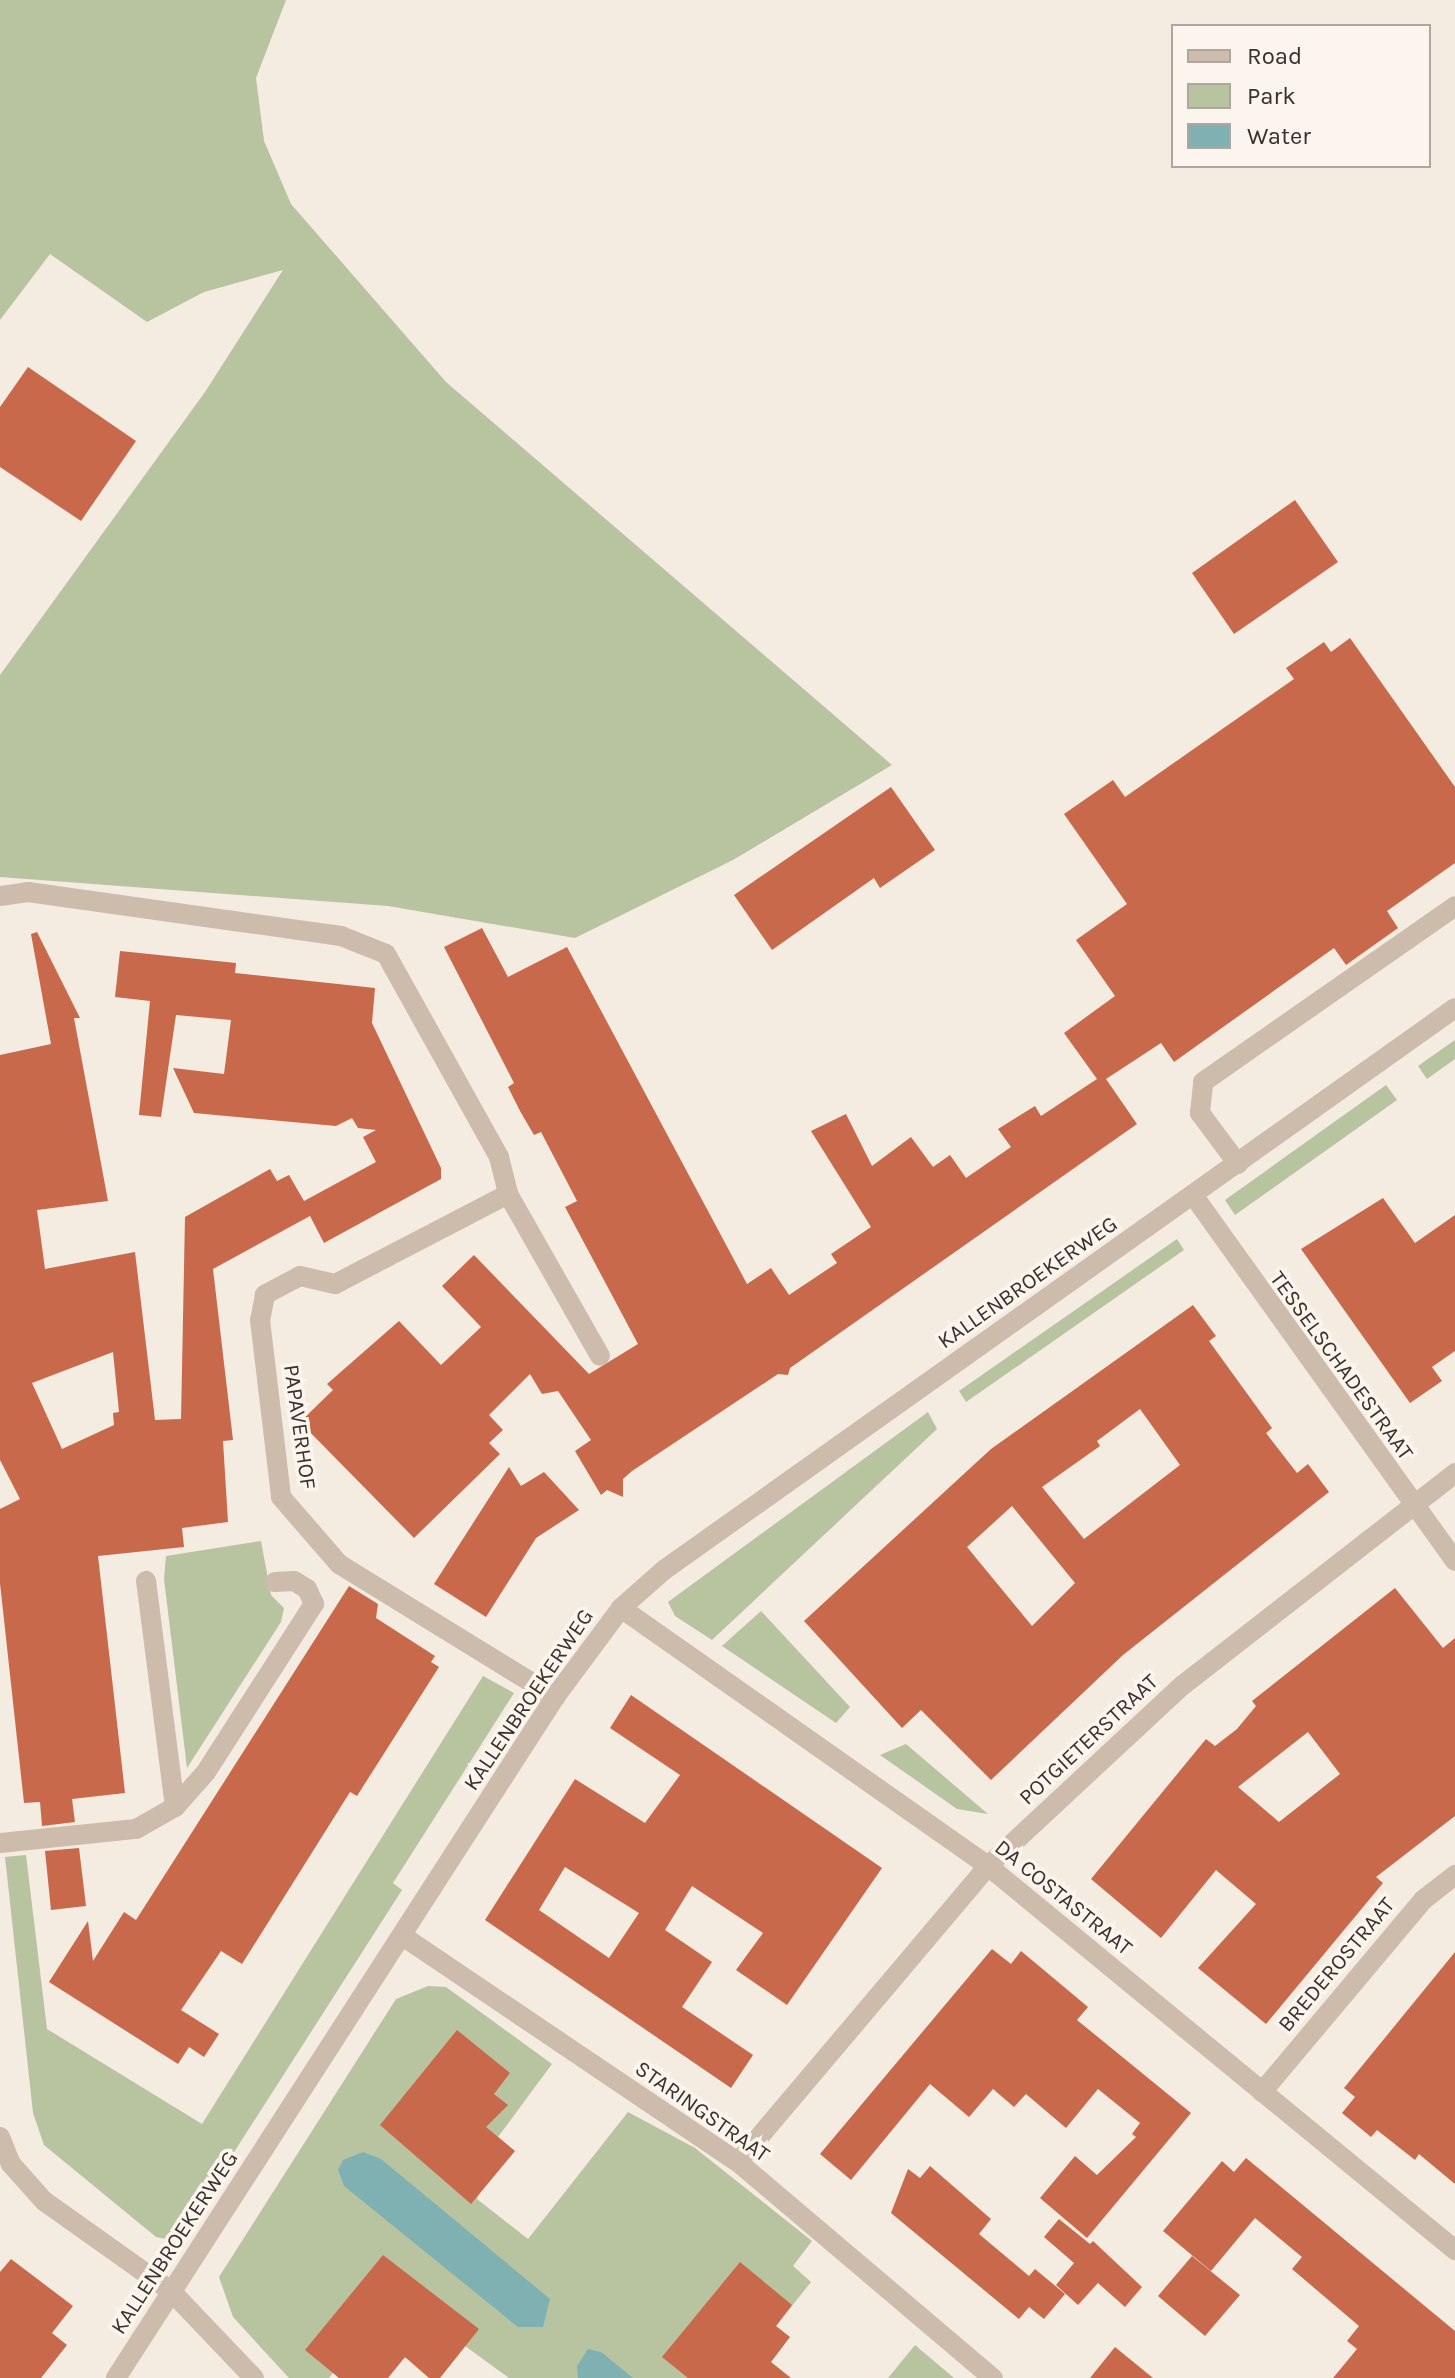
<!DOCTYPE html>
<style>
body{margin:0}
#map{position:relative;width:1455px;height:2378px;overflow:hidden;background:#f4ebe1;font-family:Karla,sans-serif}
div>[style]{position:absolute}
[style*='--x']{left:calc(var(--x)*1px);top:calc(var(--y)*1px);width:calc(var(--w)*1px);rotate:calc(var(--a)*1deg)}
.green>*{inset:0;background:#b8c4a0}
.water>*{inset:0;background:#7fb0b2}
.building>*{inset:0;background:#c8694b}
.service>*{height:20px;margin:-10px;padding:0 10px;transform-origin:10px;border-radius:10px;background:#cdbbac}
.minor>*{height:20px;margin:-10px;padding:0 10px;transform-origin:10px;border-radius:10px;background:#cdbbac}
span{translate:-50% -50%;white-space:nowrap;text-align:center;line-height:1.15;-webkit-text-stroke:7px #fbf5ee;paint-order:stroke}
.street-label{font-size:22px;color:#3b302b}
.legend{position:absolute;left:1171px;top:24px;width:260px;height:144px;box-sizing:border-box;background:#fbf5ee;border:2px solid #aea6a0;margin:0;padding:10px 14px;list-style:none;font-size:24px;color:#3b302b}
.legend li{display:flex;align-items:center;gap:16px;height:40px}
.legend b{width:40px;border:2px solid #aea6a0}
</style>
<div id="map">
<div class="green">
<i style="clip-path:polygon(0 0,286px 0,256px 78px,264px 141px,291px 204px,446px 382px,892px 765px,733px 860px,575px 938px,388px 906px,0 877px,0 675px,205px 392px,283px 270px,204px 292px,147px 322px,50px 254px,0 320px)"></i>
<i style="clip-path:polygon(1455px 1040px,1455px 1059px,1427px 1079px,1418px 1066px)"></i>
<i style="clip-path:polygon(1386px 1085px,1397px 1100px,1235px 1215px,1225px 1200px)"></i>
<i style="clip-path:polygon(1177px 1239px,1184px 1250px,966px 1402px,959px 1391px)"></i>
<i style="clip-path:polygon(928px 1412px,937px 1429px,712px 1640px,675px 1616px,668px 1602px)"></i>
<i style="clip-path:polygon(261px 1541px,271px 1595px,284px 1608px,281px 1622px,187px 1768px,164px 1579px,166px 1556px)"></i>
<i style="clip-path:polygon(761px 1611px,850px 1707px,836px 1723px,722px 1646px)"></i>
<i style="clip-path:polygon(483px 1676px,514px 1693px,393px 1883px,402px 1890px,211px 2188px,172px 2240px,156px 2237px,44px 2145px,33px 2113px,5px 1857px,26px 1855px,47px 2029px,202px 2124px)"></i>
<i style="clip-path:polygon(906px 1744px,988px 1814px,957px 1809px,880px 1755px)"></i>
<i style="clip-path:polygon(428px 1986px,446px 1987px,552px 2064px,498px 2137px,477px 2199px,528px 2239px,628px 2112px,695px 2148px,812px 2241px,793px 2266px,811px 2282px,776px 2326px,765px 2378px,509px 2378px,465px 2346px,333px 2373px,329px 2378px,289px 2378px,233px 2317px,219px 2277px,396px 1999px)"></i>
<i style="clip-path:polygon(915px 2345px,954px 2378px,888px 2378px)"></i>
</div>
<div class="water">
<i style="clip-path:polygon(363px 2152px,381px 2159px,550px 2299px,543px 2327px,518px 2327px,344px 2186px,338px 2170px,343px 2160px)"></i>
<i style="clip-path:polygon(588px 2349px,601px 2352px,633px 2378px,578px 2378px,577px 2366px)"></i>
</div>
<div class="building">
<i style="clip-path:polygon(28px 367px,136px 441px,81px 521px,0 467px,0 407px)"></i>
<i style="clip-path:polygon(1295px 500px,1338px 562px,1234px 634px,1192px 573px)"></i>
<i style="clip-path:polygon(1350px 638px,1455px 787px,1455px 863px,1387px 911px,1398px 928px,1346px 965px,1334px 948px,1174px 1062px,1161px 1043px,1106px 1079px,1137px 1124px,790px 1368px,788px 1375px,778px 1374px,632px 1471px,623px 1479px,623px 1497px,607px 1490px,601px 1495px,575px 1451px,591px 1440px,558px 1391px,542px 1394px,530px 1374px,489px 1415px,503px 1430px,489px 1443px,500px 1454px,414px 1538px,300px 1422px,333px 1390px,327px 1384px,399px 1321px,441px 1365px,481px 1327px,442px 1286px,474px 1255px,589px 1374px,638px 1344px,565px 1207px,577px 1201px,541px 1132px,534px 1135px,520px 1111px,508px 1087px,514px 1083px,444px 947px,482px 928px,508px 977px,567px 947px,747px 1284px,771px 1268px,789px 1295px,837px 1263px,831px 1254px,871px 1227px,811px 1131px,846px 1114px,872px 1166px,911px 1137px,933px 1167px,950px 1155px,966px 1178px,1011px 1147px,998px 1129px,1035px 1106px,1041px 1116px,1097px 1079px,1064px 1033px,1115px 996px,1076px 940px,1127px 904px,1064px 814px,1113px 780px,1125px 797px,1294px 679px,1286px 668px,1324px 642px,1331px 652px)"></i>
<i style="clip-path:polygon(891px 787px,935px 850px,880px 888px,874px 878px,772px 950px,734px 895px)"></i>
<i style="clip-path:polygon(evenodd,37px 932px,80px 1018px,74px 1018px,108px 1201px,37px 1210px,45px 1269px,135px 1252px,155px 1420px,181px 1419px,185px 1217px,270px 1169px,277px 1181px,289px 1175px,304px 1201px,376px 1162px,363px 1137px,376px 1130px,358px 1128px,352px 1118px,336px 1126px,194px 1113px,173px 1068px,224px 1074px,231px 1020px,176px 1015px,161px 1117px,139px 1115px,150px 1001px,115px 997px,120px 951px,236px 963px,235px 973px,375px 988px,372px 1023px,441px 1168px,441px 1179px,324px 1243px,310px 1216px,213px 1269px,233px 1440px,223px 1441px,228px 1522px,182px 1528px,184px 1547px,98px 1556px,125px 1793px,72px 1799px,75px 1822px,42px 1826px,40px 1802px,24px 1803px,0 1583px,0 1509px,20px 1499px,0 1460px,0 1055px,51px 1044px,31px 934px,37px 932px,113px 1352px,119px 1412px,113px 1413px,114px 1425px,62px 1449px,32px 1383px,113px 1352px)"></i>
<i style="clip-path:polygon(1383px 1198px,1415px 1243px,1455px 1215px,1455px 1351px,1432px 1367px,1442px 1381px,1410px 1403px,1301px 1249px)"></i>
<i style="clip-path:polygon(evenodd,1193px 1305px,1216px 1336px,1209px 1341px,1272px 1428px,1266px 1433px,1297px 1473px,1308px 1464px,1329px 1492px,1123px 1655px,991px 1780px,921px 1710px,902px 1728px,804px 1621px,991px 1449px,1193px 1305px,1140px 1409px,1180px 1465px,1084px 1539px,1042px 1487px,1100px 1446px,1097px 1441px,1140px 1409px,1193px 1305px,1012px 1506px,1075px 1583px,1032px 1626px,967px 1547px,1012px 1506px)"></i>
<i style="clip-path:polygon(509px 1467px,521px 1486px,544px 1472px,579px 1510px,536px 1538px,486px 1617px,434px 1584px)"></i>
<i style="clip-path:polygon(349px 1586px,378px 1604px,376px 1618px,435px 1656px,431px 1662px,439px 1667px,357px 1796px,350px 1792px,242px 1964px,221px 1951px,181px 2010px,219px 2034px,204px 2057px,189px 2047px,178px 2064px,49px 1982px,88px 1921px,93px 1961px,124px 1912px,136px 1920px)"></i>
<i style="clip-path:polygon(evenodd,1395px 1588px,1443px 1648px,1455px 1638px,1455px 1816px,1376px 1877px,1383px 1883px,1266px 2024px,1198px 1968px,1256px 1904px,1216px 1870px,1161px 1938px,1091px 1879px,1206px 1739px,1215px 1746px,1237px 1729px,1256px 1706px,1252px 1701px,1395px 1588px,1308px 1732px,1340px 1774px,1279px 1822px,1238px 1787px,1308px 1732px)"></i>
<i style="clip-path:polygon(evenodd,631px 1695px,882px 1868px,787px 2005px,736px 1970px,763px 1933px,692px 1886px,665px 1930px,712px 1962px,682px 2007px,753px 2055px,731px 2088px,485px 1920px,575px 1779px,645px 1823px,680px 1775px,610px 1728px,631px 1695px,565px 1867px,639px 1913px,609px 1958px,539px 1910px,565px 1867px)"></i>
<i style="clip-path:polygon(79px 1848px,86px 1906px,51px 1910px,45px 1851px)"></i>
<i style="clip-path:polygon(992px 1949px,1011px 1964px,1021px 1951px,1088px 2007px,1077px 2020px,1191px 2113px,1087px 2238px,1040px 2198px,1075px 2156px,1097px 2175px,1136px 2137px,1132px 2134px,1140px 2123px,1098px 2089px,1066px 2128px,1026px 2094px,1014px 2107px,993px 2089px,969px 2117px,930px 2084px,851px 2180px,820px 2154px)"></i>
<i style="clip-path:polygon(1455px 1952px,1455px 2184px,1419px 2154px,1415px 2160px,1377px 2130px,1371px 2137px,1342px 2113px,1355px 2097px,1344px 2088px)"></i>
<i style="clip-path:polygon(457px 2030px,510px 2073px,494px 2094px,508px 2105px,486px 2127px,515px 2151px,471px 2204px,380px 2125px)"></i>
<i style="clip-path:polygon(1246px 2158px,1455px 2331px,1455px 2378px,1333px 2378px,1357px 2349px,1347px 2341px,1359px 2326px,1292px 2269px,1302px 2257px,1255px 2218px,1211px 2271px,1163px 2231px,1222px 2161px,1234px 2172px)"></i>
<i style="clip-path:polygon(930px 2166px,991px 2219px,979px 2234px,1029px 2276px,1035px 2269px,1065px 2294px,1044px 2319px,1029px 2307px,1019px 2319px,891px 2213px,908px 2169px,920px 2178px)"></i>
<i style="clip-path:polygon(1059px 2219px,1090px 2244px,1093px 2241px,1142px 2287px,1125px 2307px,1098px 2283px,1078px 2305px,1056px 2285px,1074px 2263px,1044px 2237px)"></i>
<i style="clip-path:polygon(383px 2255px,479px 2329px,440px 2378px,429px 2378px,405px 2357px,388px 2378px,339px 2378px,305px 2350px)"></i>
<i style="clip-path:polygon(1192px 2256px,1240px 2295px,1205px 2336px,1158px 2296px)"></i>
<i style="clip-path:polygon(11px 2259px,73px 2306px,52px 2333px,67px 2345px,41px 2378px,0 2378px,0 2272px)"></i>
<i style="clip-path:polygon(740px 2262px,792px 2305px,776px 2326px,790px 2337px,771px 2362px,791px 2378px,688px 2378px,662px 2357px)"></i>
<i style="clip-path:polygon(1115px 2347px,1153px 2378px,1090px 2378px)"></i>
</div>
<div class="service">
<i style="--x:1238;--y:1164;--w:64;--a:-126.7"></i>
<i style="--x:1200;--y:1113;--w:31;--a:-84"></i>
<i style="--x:1203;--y:1082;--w:307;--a:-34.9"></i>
</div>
<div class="minor">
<i style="--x:0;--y:896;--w:28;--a:-8"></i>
<i style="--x:28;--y:892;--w:316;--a:8"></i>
<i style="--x:341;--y:936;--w:48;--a:21.8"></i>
<i style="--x:386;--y:954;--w:232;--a:60.9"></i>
<i style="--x:499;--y:1157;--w:38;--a:76"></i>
<i style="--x:508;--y:1194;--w:195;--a:152.5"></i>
<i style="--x:335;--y:1284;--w:36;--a:-167"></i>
<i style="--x:300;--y:1276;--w:40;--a:152"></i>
<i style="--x:265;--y:1295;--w:25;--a:101"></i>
<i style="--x:260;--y:1320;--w:178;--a:83.2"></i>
<i style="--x:281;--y:1497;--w:89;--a:49.1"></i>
<i style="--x:339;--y:1564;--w:254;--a:31.6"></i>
<i style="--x:508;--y:1194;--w:186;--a:60.4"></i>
<i style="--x:1193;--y:1195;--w:450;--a:54.4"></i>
<i style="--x:621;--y:1608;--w:449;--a:35.1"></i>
<i style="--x:988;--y:1866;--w:605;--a:39.43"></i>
<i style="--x:175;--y:1807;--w:47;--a:-48.5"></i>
<i style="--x:206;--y:1772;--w:200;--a:-57.3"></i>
<i style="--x:314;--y:1604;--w:17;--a:-115"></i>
<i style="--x:307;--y:1589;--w:15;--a:-148"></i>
<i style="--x:294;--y:1581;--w:19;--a:177"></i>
<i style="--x:0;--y:1843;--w:137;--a:-5.9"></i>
<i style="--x:136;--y:1829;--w:45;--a:-29.4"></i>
<i style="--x:175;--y:1807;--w:228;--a:-97.3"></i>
<i style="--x:404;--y:1937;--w:403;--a:34"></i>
<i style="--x:738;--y:2162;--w:334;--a:40.3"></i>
<i style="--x:1262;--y:2092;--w:251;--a:-50"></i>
<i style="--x:1423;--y:1900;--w:41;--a:-38"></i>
<i style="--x:0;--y:2137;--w:29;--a:68"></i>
<i style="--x:11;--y:2164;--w:50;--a:48.3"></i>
<i style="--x:44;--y:2201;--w:157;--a:35.4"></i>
<i style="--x:172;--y:2292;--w:119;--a:46.4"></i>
<i style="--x:738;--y:2162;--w:387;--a:-49.8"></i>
<i style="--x:988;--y:1866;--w:266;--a:-42.9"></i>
<i style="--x:1183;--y:1685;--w:345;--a:-37.9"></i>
<i style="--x:116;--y:2378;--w:810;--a:-57.19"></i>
<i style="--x:555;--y:1697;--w:111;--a:-53.4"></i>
<i style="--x:621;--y:1608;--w:57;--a:-41.5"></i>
<i style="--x:664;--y:1570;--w:970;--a:-35.39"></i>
</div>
<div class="street-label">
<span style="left:1028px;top:1283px;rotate:-35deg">KALLENBROEKERWEG</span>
<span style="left:1341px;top:1366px;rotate:54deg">TESSELSCHADESTRAAT</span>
<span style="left:299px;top:1427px;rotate:82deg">PAPAVERHOF</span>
<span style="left:529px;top:1700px;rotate:-56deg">KALLENBROEKERWEG</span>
<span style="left:1089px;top:1740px;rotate:-43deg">POTGIETERSTRAAT</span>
<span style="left:1063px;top:1898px;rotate:39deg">DA COSTASTRAAT</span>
<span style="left:1337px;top:1965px;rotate:-50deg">BREDEROSTRAAT</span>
<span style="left:702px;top:2112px;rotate:35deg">STARINGSTRAAT</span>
<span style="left:175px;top:2243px;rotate:-57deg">KALLENBROEKERWEG</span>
</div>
<ul class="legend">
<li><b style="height:10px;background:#cdbbac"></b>Road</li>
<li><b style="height:22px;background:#b8c4a0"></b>Park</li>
<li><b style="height:22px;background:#7fb0b2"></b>Water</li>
</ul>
</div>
